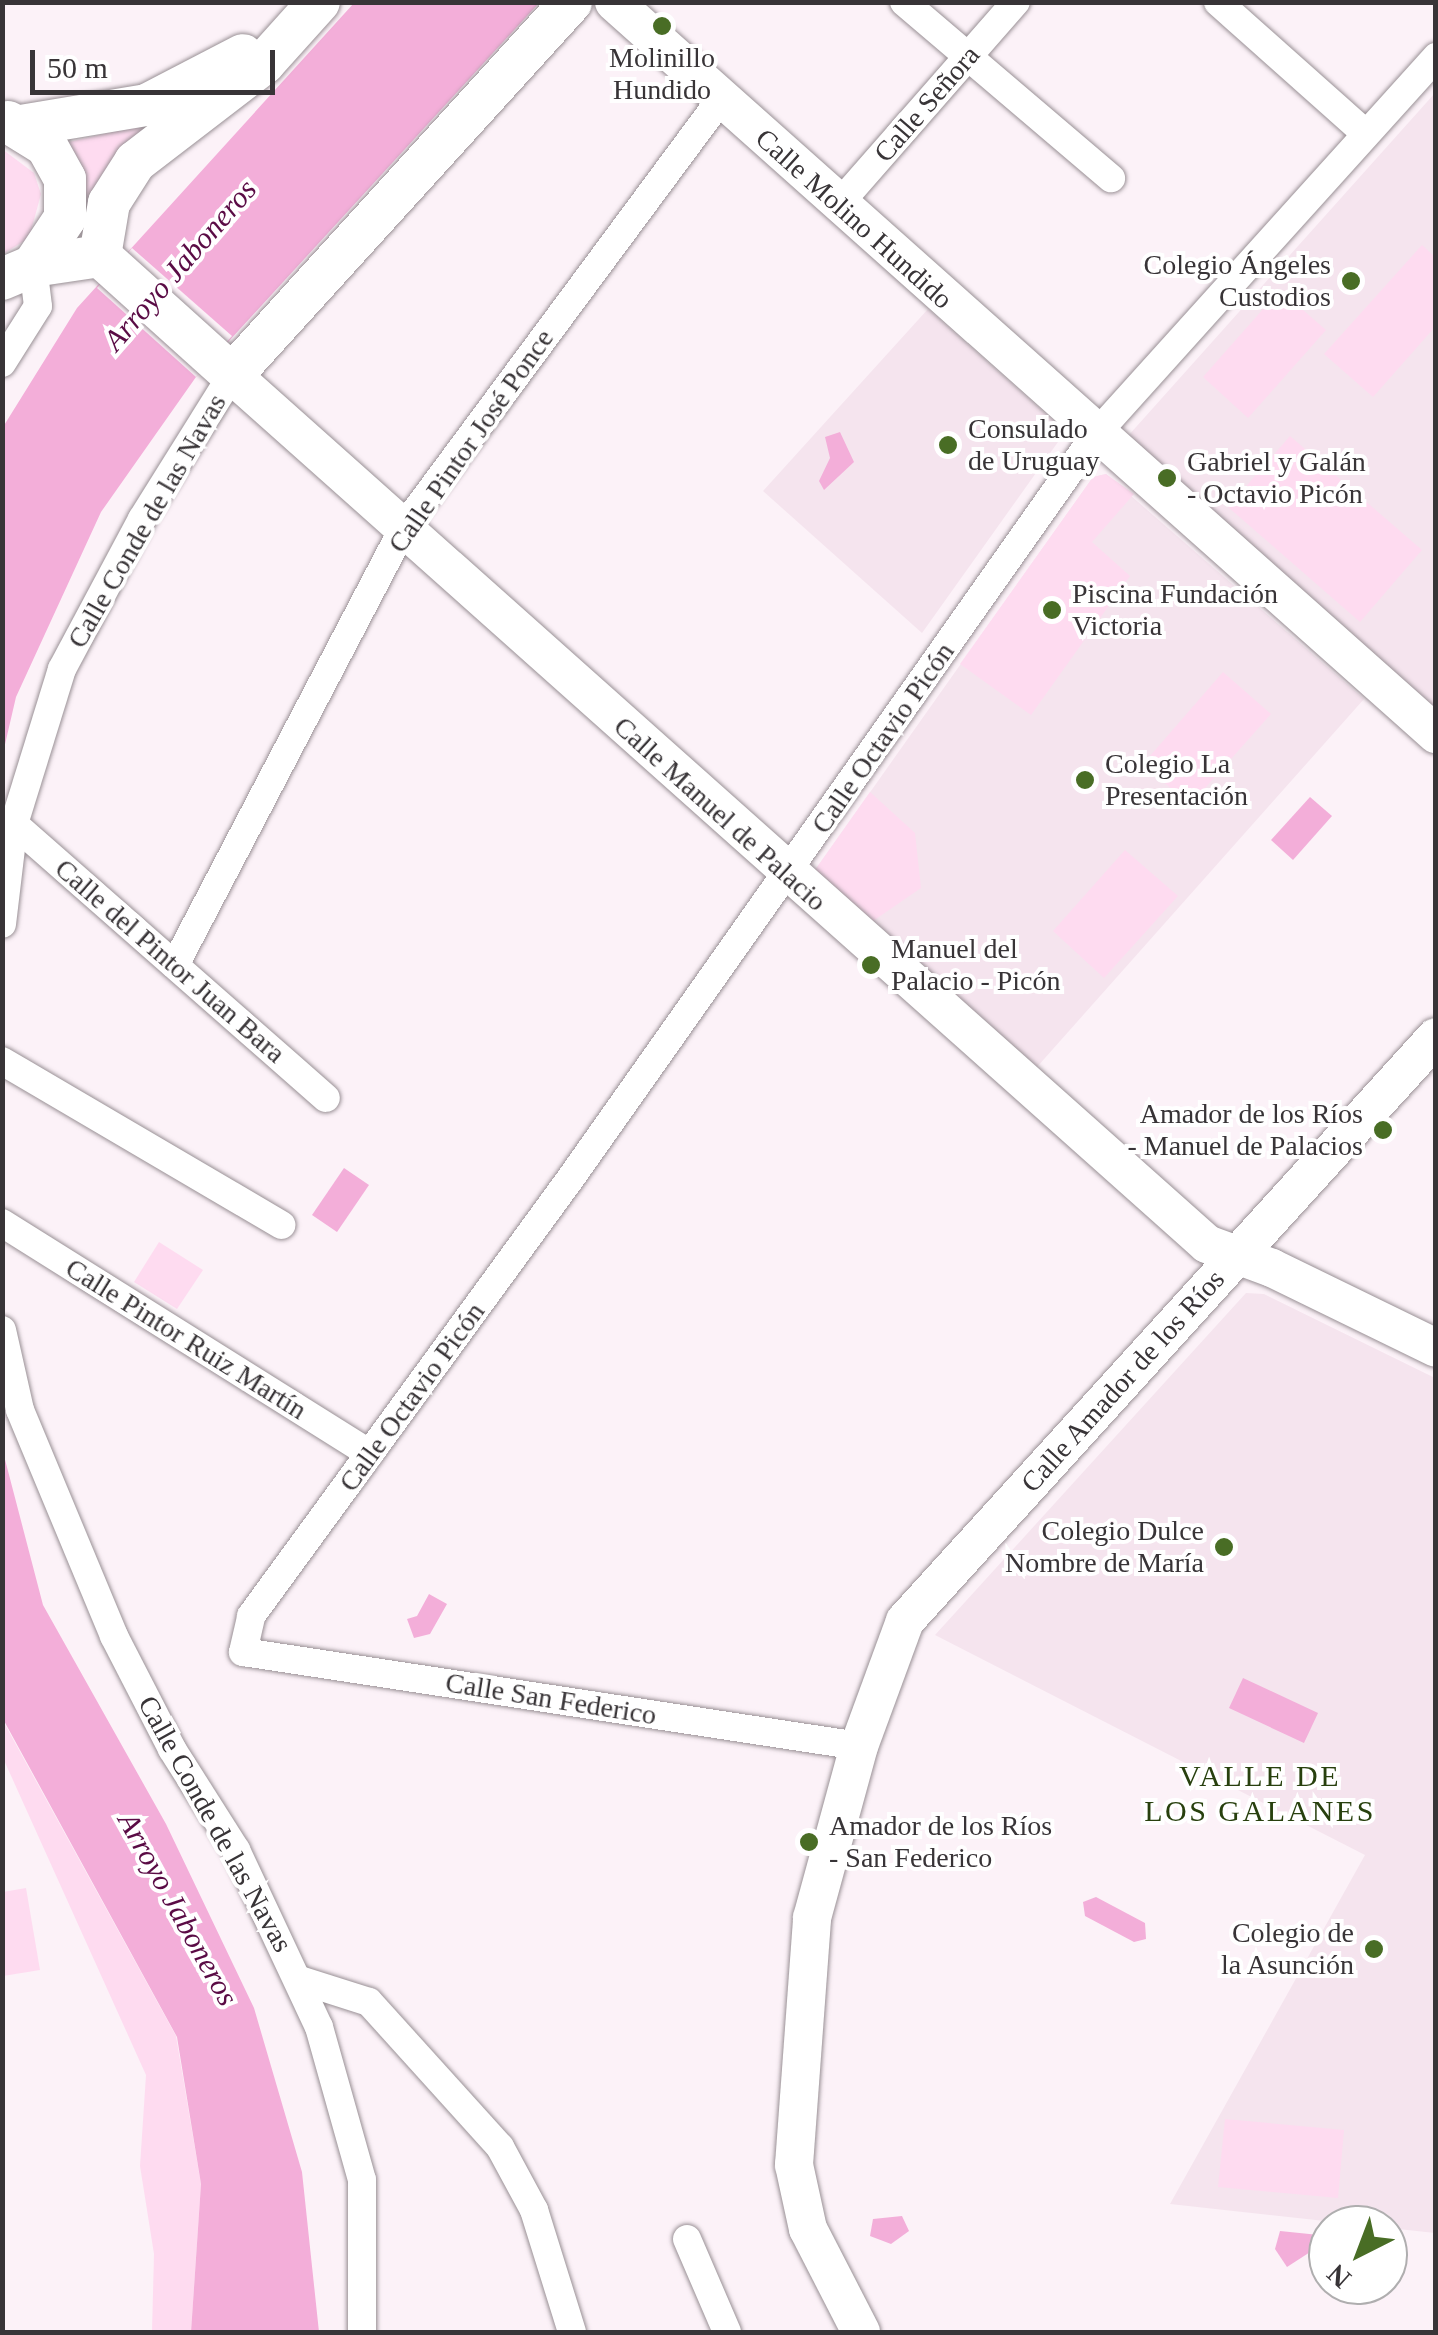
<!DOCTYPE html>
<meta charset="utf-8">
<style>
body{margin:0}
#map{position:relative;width:1438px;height:2335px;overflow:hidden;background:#fcf2f8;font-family:"Times New Roman",serif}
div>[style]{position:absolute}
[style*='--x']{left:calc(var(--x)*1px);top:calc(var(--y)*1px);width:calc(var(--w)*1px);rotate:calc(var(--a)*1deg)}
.built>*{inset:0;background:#f5e4ee}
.green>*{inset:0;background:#fedbf0}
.water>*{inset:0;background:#f3aed9}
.pier>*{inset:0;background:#fcf2f8}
.roads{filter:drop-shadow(0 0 2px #999095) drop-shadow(0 0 2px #999095)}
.street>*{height:28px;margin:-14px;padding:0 14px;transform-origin:14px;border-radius:14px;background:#fff}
.secondary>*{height:38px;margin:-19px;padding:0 19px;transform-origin:19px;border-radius:19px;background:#fff}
.primary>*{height:42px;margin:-21px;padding:0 21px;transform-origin:21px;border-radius:21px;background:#fff}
.dots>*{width:28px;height:28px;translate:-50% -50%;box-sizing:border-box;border:5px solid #fff;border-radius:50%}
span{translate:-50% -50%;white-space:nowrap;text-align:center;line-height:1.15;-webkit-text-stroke:8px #fff;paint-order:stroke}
.poi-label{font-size:28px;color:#383437}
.right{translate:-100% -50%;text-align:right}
.left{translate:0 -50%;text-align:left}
.street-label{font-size:28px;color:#383437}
.water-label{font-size:30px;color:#5a0b45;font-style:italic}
.neighbourhood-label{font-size:30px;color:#28400e;letter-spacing:2.5px}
.frame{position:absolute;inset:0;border:5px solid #383437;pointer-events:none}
.north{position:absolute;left:1308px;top:2205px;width:100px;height:100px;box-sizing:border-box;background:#fff;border:2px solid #afaeaf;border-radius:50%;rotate:222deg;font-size:28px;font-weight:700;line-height:40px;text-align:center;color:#383437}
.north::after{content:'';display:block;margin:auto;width:35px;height:45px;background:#496d25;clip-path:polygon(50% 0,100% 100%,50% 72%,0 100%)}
.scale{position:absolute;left:30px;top:50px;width:245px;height:45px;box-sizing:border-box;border:5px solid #383437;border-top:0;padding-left:12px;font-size:30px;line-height:35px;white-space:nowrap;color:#383437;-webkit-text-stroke:8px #fff;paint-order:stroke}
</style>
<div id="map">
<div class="built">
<i style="clip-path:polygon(1435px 93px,1435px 708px,1128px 436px)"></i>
<i style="clip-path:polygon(928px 309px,1055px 422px,1058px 442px,922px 633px,763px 491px)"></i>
<i style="clip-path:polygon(1106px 474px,1364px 699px,1037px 1067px,815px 870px,1093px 477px)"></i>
<i style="clip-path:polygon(1246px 1293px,1264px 1294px,1435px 1378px,1435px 2233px,1170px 2204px,1365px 1855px,935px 1635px)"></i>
</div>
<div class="green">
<i style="clip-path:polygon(142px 125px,147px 134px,85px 232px,84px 176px,69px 142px)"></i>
<i style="clip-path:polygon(2px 149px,34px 173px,41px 194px,29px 238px,3px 254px)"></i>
<i style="clip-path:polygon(1422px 245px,1435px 257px,1435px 327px,1373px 397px,1324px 354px)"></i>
<i style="clip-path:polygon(1280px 290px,1326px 330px,1248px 418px,1203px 377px)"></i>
<i style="clip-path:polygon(1290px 436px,1422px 550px,1360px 622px,1228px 507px)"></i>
<i style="clip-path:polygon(1106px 474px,1134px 494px,1092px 542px,1130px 576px,1031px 715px,960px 664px,1093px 477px)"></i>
<i style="clip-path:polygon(1223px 672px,1271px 714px,1190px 805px,1143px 764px)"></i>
<i style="clip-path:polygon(870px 792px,915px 833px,921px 888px,873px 921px,815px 870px)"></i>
<i style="clip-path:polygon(1125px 850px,1178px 896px,1104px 978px,1053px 931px)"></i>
<i style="clip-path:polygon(159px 1242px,203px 1270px,177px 1309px,134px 1282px)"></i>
<i style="clip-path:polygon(2px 1719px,176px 2036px,201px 2184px,191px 2332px,152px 2332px,154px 2254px,140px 2166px,146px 2075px,3px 1758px)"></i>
<i style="clip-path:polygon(26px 1888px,40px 1970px,3px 1976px,3px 1892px)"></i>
<i style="clip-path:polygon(1225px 2119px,1344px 2130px,1338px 2198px,1218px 2187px)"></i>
</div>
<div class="water">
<i style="clip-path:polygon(354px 3px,539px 3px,196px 377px,101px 512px,16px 697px,3px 753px,3px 427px,77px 308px)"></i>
<i style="clip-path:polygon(840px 432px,854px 462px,824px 490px,819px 481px,830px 458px,825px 437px)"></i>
<i style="clip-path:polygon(1310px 797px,1332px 816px,1293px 860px,1271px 840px)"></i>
<i style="clip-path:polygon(344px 1168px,369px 1185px,337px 1232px,312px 1215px)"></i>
<i style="clip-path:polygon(2px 1448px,43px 1605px,166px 1824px,254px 2008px,302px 2172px,319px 2332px,191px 2332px,201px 2184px,177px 2037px,3px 1719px)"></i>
<i style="clip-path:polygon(429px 1594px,447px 1604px,430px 1634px,414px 1638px,407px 1619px,417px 1616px)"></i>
<i style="clip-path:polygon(1243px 1678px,1318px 1713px,1304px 1743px,1229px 1708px)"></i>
<i style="clip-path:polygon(1096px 1897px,1145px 1923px,1146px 1939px,1134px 1942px,1085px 1916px,1083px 1902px)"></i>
<i style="clip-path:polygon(902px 2216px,909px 2231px,891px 2244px,870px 2236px,873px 2219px)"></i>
<i style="clip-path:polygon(1280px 2231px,1319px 2235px,1321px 2245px,1287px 2267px,1275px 2249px)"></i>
</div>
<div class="pier">
<i style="clip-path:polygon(132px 248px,232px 336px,196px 377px,97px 288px)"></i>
</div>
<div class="roads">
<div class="street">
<i style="--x:904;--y:2;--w:272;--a:40.4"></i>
<i style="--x:1218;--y:2;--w:198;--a:41.7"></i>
<i style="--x:838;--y:205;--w:270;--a:-48.8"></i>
<i style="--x:2;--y:363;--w:67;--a:-57.7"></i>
<i style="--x:38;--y:306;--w:40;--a:-97.1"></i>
<i style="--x:14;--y:824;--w:415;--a:41.3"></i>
<i style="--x:2;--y:924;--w:101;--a:-83.2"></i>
<i style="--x:14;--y:824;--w:162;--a:-72.8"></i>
<i style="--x:62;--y:669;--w:170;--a:-61.9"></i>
<i style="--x:142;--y:519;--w:170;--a:-58"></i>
<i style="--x:175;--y:965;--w:493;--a:-62.4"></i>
<i style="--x:403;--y:528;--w:534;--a:-53.45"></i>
<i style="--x:2;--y:1061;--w:324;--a:30.4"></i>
<i style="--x:2;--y:1223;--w:434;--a:32.1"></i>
<i style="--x:2;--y:1330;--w:82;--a:77.3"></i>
<i style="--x:20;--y:1410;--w:245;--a:67.4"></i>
<i style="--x:114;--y:1636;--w:127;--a:62.8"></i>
<i style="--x:172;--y:1749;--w:120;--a:57.6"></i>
<i style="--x:236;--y:1850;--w:195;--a:64.9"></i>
<i style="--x:319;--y:2027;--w:159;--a:74.3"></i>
<i style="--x:362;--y:2180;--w:152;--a:90"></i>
<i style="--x:859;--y:1746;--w:623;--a:-171.32"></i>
<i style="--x:243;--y:1652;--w:37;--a:-77"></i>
<i style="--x:251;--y:1616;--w:546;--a:-53.86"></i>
<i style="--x:573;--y:1175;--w:907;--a:-54.79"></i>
<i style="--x:1096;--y:434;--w:508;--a:-47.95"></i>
<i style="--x:300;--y:1980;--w:72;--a:17.7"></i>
<i style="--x:369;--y:2002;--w:195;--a:47.9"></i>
<i style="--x:500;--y:2147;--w:72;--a:61.6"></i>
<i style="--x:534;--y:2210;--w:128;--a:72.7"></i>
<i style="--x:687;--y:2239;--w:101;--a:66.7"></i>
</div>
<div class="secondary">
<i style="--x:614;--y:2;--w:1101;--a:41.69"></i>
<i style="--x:232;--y:375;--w:1306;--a:41.71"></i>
<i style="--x:1207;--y:1244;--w:69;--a:20.3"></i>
<i style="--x:1272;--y:1268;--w:182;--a:26"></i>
<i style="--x:861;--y:2332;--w:116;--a:-117.2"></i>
<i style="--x:808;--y:2229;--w:66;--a:-102.3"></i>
<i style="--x:794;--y:2165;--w:248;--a:-85.8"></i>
<i style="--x:812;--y:1918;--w:178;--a:-74.7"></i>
<i style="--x:859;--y:1746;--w:133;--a:-69.8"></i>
<i style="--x:905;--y:1621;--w:789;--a:-47.72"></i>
</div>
<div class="primary">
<i style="--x:21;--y:126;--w:128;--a:-9.5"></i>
<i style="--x:147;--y:105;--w:108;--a:-27.5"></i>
<i style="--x:100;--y:256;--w:54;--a:-80.4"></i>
<i style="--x:109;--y:203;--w:49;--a:-57.6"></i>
<i style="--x:135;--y:162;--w:163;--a:-37.5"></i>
<i style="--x:264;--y:63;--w:82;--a:-48"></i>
<i style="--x:33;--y:266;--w:68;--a:-8.5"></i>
<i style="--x:100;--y:256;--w:178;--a:42"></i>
<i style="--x:232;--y:375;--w:504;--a:-47.73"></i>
<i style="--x:2;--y:279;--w:34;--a:-23"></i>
<i style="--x:33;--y:266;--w:58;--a:-56.3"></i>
<i style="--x:65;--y:218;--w:39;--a:-90"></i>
<i style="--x:65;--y:179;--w:38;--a:-119"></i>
<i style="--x:47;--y:146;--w:46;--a:-148.4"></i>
</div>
</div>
<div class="dots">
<i style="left:662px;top:26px;background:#496d25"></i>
<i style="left:1351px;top:281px;background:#496d25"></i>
<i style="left:948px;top:445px;background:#496d25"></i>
<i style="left:1167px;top:478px;background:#496d25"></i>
<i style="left:1052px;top:610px;background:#496d25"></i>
<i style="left:1085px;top:780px;background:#496d25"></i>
<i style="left:871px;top:965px;background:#496d25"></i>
<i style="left:1383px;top:1130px;background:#496d25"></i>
<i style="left:1224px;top:1547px;background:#496d25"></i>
<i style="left:809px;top:1842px;background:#496d25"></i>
<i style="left:1374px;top:1949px;background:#496d25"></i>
</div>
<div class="poi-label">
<span style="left:662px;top:74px">Molinillo<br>Hundido</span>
<span class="right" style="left:1331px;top:281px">Colegio Ángeles<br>Custodios</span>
<span class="left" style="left:968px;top:445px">Consulado<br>de Uruguay</span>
<span class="left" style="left:1187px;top:478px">Gabriel y Galán<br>- Octavio Picón</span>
<span class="left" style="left:1072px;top:610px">Piscina Fundación<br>Victoria</span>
<span class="left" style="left:1105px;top:780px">Colegio La<br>Presentación</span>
<span class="left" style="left:891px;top:965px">Manuel del<br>Palacio - Picón</span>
<span class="right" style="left:1363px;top:1130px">Amador de los Ríos<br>- Manuel de Palacios</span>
<span class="right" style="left:1204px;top:1547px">Colegio Dulce<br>Nombre de María</span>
<span class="left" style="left:829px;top:1842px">Amador de los Ríos<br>- San Federico</span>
<span class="right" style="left:1354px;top:1949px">Colegio de<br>la Asunción</span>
</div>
<div class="street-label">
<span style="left:927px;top:104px;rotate:-49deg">Calle Señora</span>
<span style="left:854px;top:219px;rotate:42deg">Calle Molino Hundido</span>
<span style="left:471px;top:441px;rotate:-55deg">Calle Pintor José Ponce</span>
<span style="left:147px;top:521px;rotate:-60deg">Calle Conde de las Navas</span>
<span style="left:883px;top:738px;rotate:-55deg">Calle Octavio Picón</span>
<span style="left:720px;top:814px;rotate:42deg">Calle Manuel de Palacio</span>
<span style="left:170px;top:961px;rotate:41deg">Calle del Pintor Juan Bara</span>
<span style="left:186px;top:1339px;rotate:32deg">Calle Pintor Ruiz Martín</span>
<span style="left:1123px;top:1381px;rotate:-48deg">Calle Amador de los Ríos</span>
<span style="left:412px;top:1397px;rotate:-54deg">Calle Octavio Picón</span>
<span style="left:551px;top:1699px;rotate:9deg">Calle San Federico</span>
<span style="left:215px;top:1824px;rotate:61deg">Calle Conde de las Navas</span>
</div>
<div class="water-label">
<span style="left:180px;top:265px;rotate:-49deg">Arroyo Jaboneros</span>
<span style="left:178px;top:1909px;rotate:61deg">Arroyo Jaboneros</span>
</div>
<div class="neighbourhood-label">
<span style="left:1260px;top:1793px">VALLE DE<br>LOS GALANES</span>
</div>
<div class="frame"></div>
<div class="north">N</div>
<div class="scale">50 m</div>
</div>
